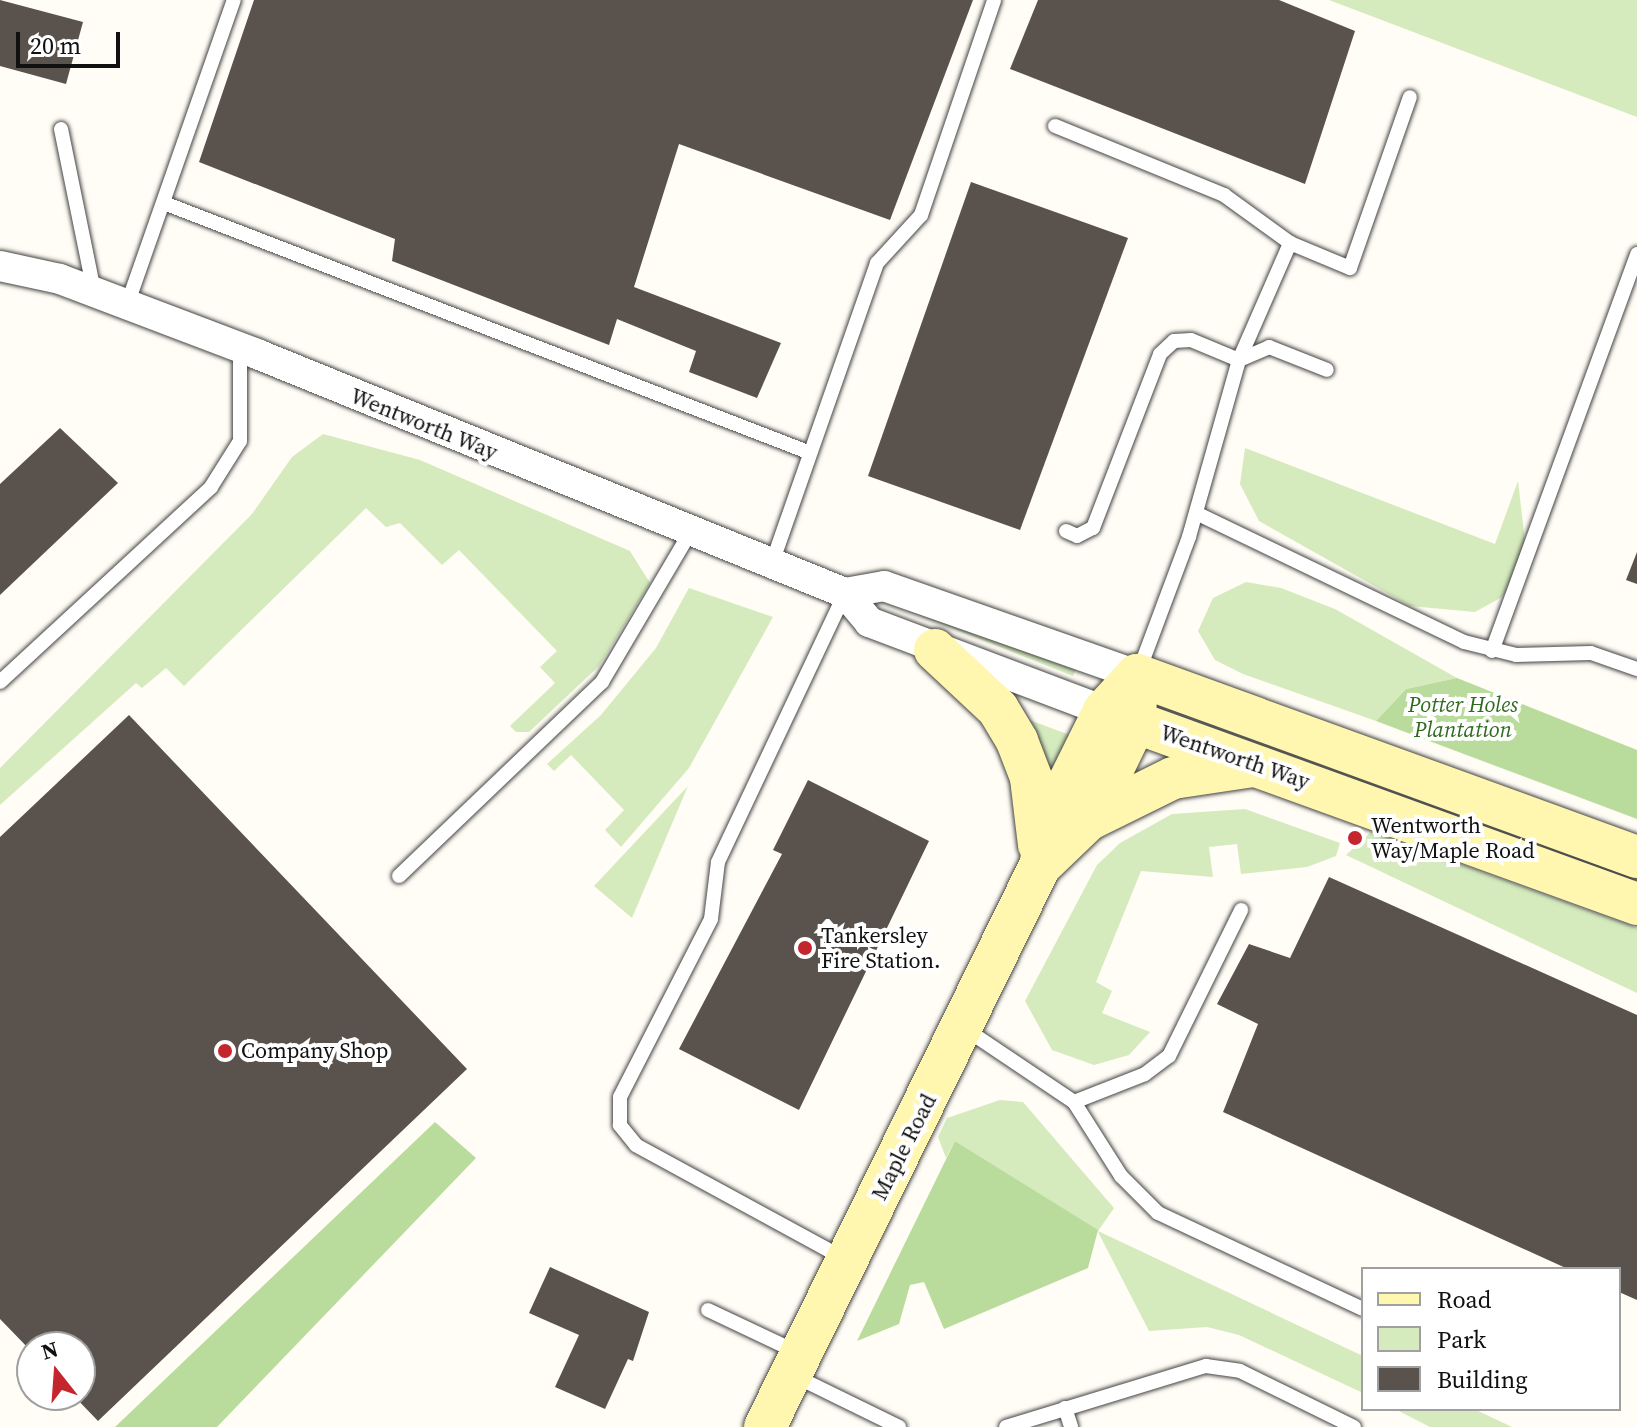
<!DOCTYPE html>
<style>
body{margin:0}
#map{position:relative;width:1637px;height:1427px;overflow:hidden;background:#fffdf5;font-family:"Source Serif 4",serif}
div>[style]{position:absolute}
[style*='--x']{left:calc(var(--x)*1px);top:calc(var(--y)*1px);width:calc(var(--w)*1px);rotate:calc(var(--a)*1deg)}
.green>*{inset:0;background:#d5ebbd}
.forest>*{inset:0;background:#b9dc9c}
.building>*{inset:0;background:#5a524d}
.roads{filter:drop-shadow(0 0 2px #444) drop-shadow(0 0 2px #444)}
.lane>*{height:14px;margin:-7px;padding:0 7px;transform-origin:7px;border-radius:7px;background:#fff}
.street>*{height:30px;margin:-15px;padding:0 15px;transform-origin:15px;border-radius:15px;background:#fff}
.secondary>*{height:42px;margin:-21px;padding:0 21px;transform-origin:21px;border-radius:21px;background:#fff6b0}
.dots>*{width:22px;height:22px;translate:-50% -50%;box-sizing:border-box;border:4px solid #fff;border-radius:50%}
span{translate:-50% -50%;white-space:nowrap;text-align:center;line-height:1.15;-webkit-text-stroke:8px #fff;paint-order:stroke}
.street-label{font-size:22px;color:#111}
.park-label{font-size:22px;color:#2f6b1f;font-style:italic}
.poi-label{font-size:22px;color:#111}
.left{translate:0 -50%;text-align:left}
.legend{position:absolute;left:1361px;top:1267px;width:260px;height:144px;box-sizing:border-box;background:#fff;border:2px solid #a0a0a0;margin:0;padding:10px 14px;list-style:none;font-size:24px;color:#111}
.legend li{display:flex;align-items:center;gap:16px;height:40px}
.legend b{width:40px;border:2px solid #a0a0a0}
.north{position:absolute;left:16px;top:1331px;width:80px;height:80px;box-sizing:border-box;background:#fff;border:2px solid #a0a0a0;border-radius:50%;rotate:343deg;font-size:22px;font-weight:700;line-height:32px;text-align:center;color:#111}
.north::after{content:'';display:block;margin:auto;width:28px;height:36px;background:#c4262e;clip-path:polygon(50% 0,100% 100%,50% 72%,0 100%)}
.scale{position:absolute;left:16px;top:32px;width:104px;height:36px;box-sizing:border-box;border:4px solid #111;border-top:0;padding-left:10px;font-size:24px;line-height:28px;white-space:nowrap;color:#111;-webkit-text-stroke:6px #fff;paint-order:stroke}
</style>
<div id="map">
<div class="green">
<i style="clip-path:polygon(1329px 0,1637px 0,1637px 117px)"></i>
<i style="clip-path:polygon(323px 434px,420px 460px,630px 551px,650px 583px,599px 666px,529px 732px,516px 732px,510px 726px,555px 683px,540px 667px,557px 651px,459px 550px,442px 565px,400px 523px,386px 527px,366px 508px,184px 686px,166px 668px,142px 688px,136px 683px,0 805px,0 768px,252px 514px,292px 457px)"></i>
<i style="clip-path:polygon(1245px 448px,1495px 544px,1518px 481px,1525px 541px,1515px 579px,1502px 597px,1475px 612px,1410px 606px,1259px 521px,1240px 484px)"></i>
<i style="clip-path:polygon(1246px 582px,1281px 588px,1335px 609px,1457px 678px,1406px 689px,1376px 721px,1243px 674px,1215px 660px,1198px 631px,1213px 598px)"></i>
<i style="clip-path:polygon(689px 588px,773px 617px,689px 768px,621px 847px,605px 830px,624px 810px,571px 755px,554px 771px,547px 764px,601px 715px,656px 648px)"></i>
<i style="clip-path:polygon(879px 599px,1077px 667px,1073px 676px)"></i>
<i style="clip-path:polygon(1019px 716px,1075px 737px,1047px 794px)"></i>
<i style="clip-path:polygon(688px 786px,632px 918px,594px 886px)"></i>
<i style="clip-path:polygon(1245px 809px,1340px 843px,1336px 856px,1307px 867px,1241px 874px,1237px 844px,1209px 847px,1213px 877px,1141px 871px,1096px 982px,1112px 991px,1102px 1013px,1150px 1032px,1129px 1055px,1094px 1065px,1052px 1050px,1025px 1001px,1097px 865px,1120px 843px,1172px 814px)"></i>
<i style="clip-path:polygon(1371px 832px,1637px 928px,1637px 993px,1346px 855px)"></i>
<i style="clip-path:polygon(1000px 1100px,1023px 1102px,1114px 1208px,1098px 1231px,1363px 1356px,1363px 1393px,1239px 1335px,1207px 1327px,1149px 1331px,1097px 1230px,955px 1141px,946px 1158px,938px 1137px,947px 1118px)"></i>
<i style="clip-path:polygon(1395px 1409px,1474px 1409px,1512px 1427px,1430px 1427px)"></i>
</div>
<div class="forest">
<i style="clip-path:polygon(1457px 678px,1637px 750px,1637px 819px,1376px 721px,1406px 689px)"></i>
<i style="clip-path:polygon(435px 1122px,476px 1158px,217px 1427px,115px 1427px)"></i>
<i style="clip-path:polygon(955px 1141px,1098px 1230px,1088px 1268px,944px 1329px,924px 1282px,910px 1285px,899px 1324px,857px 1341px)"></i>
</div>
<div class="building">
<i style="clip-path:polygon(0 0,83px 22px,66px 84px,0 66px)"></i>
<i style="clip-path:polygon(254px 0,973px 0,890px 220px,679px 144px,634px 287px,781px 343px,757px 398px,689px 372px,696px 351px,617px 319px,609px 345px,392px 261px,395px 239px,199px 162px)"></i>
<i style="clip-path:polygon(1038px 0,1279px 0,1355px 31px,1305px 184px,1010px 69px)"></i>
<i style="clip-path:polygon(971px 182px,1128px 238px,1020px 530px,868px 476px)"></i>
<i style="clip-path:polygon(60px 428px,118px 483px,0 595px,0 484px)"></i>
<i style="clip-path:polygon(1637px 552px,1637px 584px,1626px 580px)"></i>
<i style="clip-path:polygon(129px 715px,467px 1069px,98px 1421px,73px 1395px,80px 1395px,80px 1347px,32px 1347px,32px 1352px,0 1319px,0 837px)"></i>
<i style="clip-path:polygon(808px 780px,929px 841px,799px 1110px,679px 1049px,782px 854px,773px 850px)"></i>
<i style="clip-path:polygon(1329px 877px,1637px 1015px,1637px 1300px,1619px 1292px,1619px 1269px,1568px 1269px,1223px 1112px,1258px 1024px,1217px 1004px,1249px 944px,1290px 958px)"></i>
<i style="clip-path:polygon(550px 1267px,649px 1312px,633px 1361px,628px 1359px,605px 1409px,555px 1387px,579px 1335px,529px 1313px)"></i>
</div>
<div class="roads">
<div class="lane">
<i style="--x:1055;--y:126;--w:183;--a:22.2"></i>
<i style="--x:1224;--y:195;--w:82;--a:36"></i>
<i style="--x:61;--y:129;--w:165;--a:78.5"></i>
<i style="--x:164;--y:203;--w:690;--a:21.14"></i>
<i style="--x:127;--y:305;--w:323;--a:-70.7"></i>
<i style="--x:1239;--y:360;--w:128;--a:-66.4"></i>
<i style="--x:1290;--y:243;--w:65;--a:22.6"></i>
<i style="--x:1350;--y:268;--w:181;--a:-70.7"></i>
<i style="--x:1239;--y:360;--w:33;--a:-23"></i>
<i style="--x:1269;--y:347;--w:62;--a:21.6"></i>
<i style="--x:1196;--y:513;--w:297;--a:25.7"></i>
<i style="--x:1464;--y:642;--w:54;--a:14"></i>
<i style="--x:1516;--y:655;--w:75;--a:-1.5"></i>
<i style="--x:1591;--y:653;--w:49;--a:19.2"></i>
<i style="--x:1066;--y:531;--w:12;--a:24"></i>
<i style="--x:1077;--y:536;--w:18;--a:-27"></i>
<i style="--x:1093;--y:528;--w:186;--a:-68.9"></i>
<i style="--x:1160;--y:354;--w:19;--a:-43"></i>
<i style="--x:1174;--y:341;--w:17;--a:-3"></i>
<i style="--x:1191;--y:340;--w:52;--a:22.6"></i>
<i style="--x:1239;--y:360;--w:184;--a:105.8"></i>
<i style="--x:1189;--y:537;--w:143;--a:110.5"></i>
<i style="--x:772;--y:563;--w:318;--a:-70.7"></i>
<i style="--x:877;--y:263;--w:65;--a:-47.5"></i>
<i style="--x:921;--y:215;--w:227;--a:-71.2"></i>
<i style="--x:1492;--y:651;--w:423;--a:-69.9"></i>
<i style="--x:0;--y:682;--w:287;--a:-42.7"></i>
<i style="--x:211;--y:487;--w:54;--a:-57.8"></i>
<i style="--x:240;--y:441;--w:93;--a:-90"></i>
<i style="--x:399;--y:876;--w:281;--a:-43.7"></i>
<i style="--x:602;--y:682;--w:175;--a:-59.5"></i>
<i style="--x:964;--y:1028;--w:133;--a:33.9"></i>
<i style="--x:1074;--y:1102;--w:88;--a:57.6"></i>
<i style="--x:1121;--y:1176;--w:52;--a:45"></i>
<i style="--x:1158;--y:1213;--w:226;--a:25.1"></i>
<i style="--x:1074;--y:1102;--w:76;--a:-21.5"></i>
<i style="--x:1145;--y:1074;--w:30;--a:-37"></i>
<i style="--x:1169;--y:1056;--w:163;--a:-63.7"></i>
<i style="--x:843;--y:1258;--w:236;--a:-151.4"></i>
<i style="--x:636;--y:1145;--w:26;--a:-129"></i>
<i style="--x:620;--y:1125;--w:28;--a:-90"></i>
<i style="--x:620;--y:1097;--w:200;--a:-62.9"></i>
<i style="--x:711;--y:919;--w:57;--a:-83"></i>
<i style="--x:718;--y:862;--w:297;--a:-64.7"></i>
<i style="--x:708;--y:1310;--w:98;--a:25.3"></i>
<i style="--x:795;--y:1376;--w:116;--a:26.1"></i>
<i style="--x:1065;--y:1408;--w:20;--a:72"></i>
<i style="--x:1006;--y:1427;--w:209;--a:-17"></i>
<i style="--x:1206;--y:1366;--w:34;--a:8"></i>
<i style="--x:1240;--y:1371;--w:127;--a:26.2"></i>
</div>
<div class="street">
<i style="--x:0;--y:266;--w:61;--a:12.2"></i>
<i style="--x:60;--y:279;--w:211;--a:20.8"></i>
<i style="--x:257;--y:354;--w:635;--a:22.12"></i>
<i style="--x:845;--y:593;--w:38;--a:50"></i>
<i style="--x:869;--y:622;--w:251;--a:20.7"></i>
<i style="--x:845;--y:593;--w:40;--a:-10"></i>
<i style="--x:884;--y:586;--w:268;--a:19.4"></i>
</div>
<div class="secondary">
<i style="--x:935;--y:650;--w:86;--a:43.1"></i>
<i style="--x:998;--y:709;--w:37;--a:59"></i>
<i style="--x:1017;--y:741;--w:40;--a:69"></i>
<i style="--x:1031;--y:778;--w:67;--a:83.2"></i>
<i style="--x:1137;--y:675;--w:532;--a:20"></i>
<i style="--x:1104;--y:711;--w:567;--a:19.91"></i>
<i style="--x:1088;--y:820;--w:95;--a:-26.3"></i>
<i style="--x:1173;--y:778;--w:81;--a:-8.5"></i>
<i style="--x:1040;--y:866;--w:66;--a:-43.8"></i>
<i style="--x:1088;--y:820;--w:108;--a:-64.1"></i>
<i style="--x:1135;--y:723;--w:28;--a:-88"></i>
<i style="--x:765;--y:1427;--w:625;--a:-63.89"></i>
<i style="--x:1040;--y:866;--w:47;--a:-77.7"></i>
<i style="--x:1050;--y:820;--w:122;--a:-63.6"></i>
<i style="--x:1104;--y:711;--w:49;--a:-47.5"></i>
</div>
</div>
<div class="dots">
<i style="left:1355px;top:838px;background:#c4262e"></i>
<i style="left:805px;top:948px;background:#c4262e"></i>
<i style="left:225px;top:1051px;background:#c4262e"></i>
</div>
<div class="street-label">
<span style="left:424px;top:424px;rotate:22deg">Wentworth Way</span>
<span style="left:1235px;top:757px;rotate:19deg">Wentworth Way</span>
<span style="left:904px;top:1147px;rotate:-63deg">Maple Road</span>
</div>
<div class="park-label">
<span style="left:1463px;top:717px">Potter Holes<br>Plantation</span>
</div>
<div class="poi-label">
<span class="left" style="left:1371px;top:838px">Wentworth<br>Way/Maple Road</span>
<span class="left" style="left:821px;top:948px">Tankersley<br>Fire Station.</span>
<span class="left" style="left:241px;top:1051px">Company Shop</span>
</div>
<ul class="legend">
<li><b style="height:10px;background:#fff6b0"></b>Road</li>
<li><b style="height:22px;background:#d5ebbd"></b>Park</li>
<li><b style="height:22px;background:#5a524d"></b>Building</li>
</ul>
<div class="north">N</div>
<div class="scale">20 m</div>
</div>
